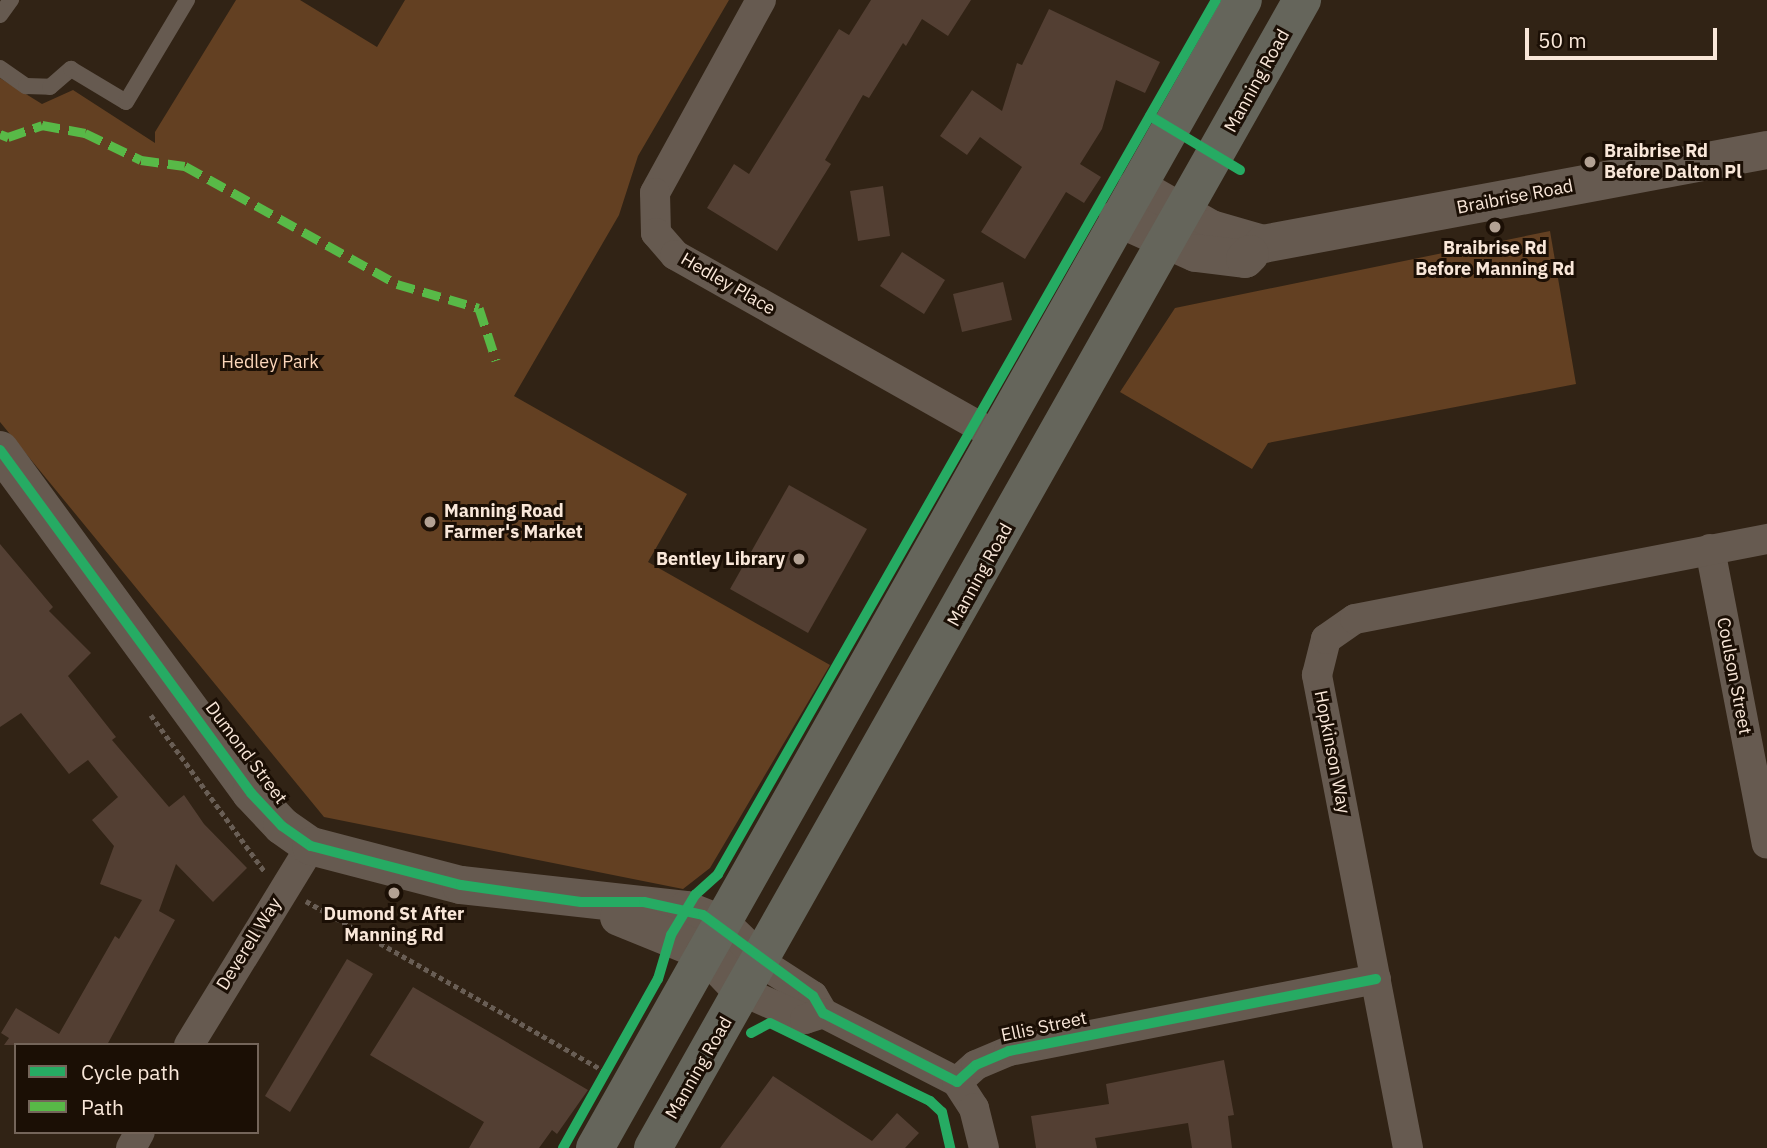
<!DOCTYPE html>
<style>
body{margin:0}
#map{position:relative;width:1767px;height:1148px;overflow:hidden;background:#312315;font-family:"IBM Plex Sans",sans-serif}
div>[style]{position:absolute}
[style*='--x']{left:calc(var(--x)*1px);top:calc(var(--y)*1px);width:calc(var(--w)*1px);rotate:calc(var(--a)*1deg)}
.green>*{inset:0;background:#634022}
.building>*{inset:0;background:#533f33}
.path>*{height:4.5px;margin-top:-2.25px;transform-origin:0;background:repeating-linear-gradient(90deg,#695e55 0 5px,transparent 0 8.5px)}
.lane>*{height:16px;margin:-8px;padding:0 8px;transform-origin:8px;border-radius:8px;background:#665a50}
.street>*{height:30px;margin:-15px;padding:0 15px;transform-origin:15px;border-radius:15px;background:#665a50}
.secondary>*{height:38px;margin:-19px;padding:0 19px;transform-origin:19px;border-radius:19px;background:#665a50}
.primary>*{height:38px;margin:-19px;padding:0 19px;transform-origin:19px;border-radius:19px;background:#65655b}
.quiet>*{height:9px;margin-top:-4.5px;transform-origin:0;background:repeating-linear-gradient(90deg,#58b947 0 18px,transparent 0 27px)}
.cycleway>*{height:10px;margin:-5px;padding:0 5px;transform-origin:5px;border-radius:5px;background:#26ab63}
.dots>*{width:19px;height:19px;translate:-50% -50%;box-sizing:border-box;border:4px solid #1b0f05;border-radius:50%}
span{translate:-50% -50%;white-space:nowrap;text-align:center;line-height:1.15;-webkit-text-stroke:6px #1b0f05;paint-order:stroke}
.street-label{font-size:18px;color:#f9e7d9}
.poi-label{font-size:18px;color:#f9e7d9;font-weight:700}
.left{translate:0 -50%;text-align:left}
.right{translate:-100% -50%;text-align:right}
.park-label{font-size:18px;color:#fbd6ba}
.legend{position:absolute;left:14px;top:1043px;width:245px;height:91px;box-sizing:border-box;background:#1b0f05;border:2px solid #74655a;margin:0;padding:9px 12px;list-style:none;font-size:21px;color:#f9e7d9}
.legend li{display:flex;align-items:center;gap:14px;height:35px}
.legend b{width:35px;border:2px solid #74655a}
.scale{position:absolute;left:1525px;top:28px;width:192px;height:32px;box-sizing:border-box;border:4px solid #f9e7d9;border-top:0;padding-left:9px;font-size:21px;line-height:24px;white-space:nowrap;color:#f9e7d9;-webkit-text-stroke:5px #1b0f05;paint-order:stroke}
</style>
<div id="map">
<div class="green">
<i style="clip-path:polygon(236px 0,300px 0,377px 47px,405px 0,729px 0,638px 156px,619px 215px,514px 396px,687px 494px,648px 562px,830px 665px,710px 868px,683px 889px,324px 817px,0 422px,0 78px,42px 104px,73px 90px,155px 143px,155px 132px)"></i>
<i style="clip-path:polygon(1550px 231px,1576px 384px,1268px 443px,1252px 469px,1120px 392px,1175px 308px)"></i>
</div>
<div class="building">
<i style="clip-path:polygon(871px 0,971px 0,948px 36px,922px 19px,906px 46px,903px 43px,869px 98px,863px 95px,825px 160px,831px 164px,777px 251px,707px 208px,734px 164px,749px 174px,839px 29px,849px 35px)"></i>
<i style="clip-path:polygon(1049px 9px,1160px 62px,1145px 93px,1116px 80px,1102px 129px,1080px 164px,1101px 177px,1084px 203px,1066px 192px,1025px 259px,981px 232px,1022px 167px,980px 137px,967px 155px,940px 136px,972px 90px,1002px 111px,1017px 63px,1022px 65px)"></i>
<i style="clip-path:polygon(883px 186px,890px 236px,858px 241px,850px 191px)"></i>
<i style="clip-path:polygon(902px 252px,945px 280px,924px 314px,880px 286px)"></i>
<i style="clip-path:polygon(1003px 282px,1012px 320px,962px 332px,953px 294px)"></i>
<i style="clip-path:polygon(789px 485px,867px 529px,808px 633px,730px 589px)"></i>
<i style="clip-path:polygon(0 544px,53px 607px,49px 611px,91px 653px,68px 676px,116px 737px,112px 740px,169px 807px,184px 795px,204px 824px,247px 868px,213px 902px,176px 864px,159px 911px,175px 920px,107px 1045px,4px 1045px,9px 1038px,1px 1033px,16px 1008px,59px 1034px,115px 936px,119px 939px,142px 900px,100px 884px,114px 846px,92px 820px,118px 797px,88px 760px,69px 774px,21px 713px,0 727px)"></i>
<i style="clip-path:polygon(347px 959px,373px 974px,290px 1112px,265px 1096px)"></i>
<i style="clip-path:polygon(413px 987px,588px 1090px,557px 1134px,552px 1130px,539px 1148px,469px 1148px,484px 1122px,370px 1055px)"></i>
<i style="clip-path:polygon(1224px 1060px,1234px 1115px,1228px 1116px,1232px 1148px,1192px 1148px,1188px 1123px,1095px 1138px,1097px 1148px,1036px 1148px,1031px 1116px,1109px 1104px,1106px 1084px)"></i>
<i style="clip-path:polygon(773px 1076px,872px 1141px,897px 1113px,919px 1133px,905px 1148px,720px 1148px)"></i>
</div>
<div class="path">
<i style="--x:151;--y:715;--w:194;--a:54"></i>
<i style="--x:306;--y:901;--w:341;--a:29.7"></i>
</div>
<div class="lane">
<i style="--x:0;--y:15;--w:19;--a:-54"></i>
<i style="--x:0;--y:68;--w:32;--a:35"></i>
<i style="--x:26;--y:86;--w:24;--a:2"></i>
<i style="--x:50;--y:87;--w:28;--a:-41"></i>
<i style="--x:71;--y:69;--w:64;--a:31"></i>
<i style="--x:126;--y:102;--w:119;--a:-59.1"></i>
</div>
<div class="street">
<i style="--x:761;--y:0;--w:220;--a:118.8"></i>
<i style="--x:655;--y:193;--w:40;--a:88.6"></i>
<i style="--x:656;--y:233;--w:29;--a:49"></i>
<i style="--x:675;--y:255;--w:369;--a:29.4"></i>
<i style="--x:1710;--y:549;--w:300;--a:79.1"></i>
<i style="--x:759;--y:961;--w:64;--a:32.9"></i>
<i style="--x:813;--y:996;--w:20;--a:60"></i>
<i style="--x:823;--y:1013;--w:151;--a:27.2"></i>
<i style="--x:957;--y:1082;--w:25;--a:-42"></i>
<i style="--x:976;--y:1065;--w:36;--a:-23"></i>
<i style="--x:1009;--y:1051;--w:374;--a:-11.1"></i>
<i style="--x:742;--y:991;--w:69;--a:24"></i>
<i style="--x:805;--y:1019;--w:19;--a:-18"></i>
<i style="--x:189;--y:1045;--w:233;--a:-58.5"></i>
<i style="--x:957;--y:1082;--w:31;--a:57"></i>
<i style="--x:974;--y:1108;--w:41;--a:76"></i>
<i style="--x:131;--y:1148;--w:18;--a:-61"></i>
<i style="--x:1408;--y:1148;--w:482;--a:-100.9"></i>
<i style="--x:1317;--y:675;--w:37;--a:-76"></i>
<i style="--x:1326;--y:639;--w:35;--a:-35"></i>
<i style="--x:1355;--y:619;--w:420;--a:-11"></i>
</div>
<div class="secondary">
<i style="--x:1137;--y:187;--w:85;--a:29.6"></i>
<i style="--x:1211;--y:229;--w:54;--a:16.1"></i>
<i style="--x:1263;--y:244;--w:513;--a:-10.56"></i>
<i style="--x:1118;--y:218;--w:85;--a:24.2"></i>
<i style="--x:1196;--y:253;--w:49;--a:7"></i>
<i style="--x:1245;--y:259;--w:7;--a:-45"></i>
<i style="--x:0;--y:450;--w:425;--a:53.8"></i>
<i style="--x:251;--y:793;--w:45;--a:46.8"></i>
<i style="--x:282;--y:826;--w:35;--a:35"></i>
<i style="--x:311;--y:846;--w:155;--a:14.6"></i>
<i style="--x:461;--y:885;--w:226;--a:6.3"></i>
<i style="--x:686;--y:910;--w:38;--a:22"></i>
<i style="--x:721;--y:924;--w:53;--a:44.2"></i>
<i style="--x:619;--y:917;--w:93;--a:22.1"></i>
<i style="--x:705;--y:952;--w:54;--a:46.5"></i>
</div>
<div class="primary">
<i style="--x:595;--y:1148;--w:1318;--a:-60.56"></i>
<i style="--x:653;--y:1148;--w:1319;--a:-60.52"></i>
</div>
<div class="quiet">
<i style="--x:0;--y:134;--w:9;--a:21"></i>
<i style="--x:8;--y:137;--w:36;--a:-19"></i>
<i style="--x:42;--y:125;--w:44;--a:10.5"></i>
<i style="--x:85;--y:133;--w:62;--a:25.7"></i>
<i style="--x:141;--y:160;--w:44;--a:7.8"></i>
<i style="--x:185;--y:166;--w:243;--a:29.1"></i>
<i style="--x:397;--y:284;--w:85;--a:16.3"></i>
<i style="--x:479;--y:308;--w:55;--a:71.9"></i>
</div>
<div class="cycleway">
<i style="--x:1150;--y:116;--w:105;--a:31"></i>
<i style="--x:0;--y:450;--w:425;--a:53.8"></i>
<i style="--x:251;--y:793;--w:45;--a:46.8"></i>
<i style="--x:282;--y:826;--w:35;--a:35"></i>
<i style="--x:311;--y:846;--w:155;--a:14.6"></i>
<i style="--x:461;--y:885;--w:121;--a:8.1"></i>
<i style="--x:581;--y:902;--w:63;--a:0"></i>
<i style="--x:644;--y:902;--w:60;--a:12.4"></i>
<i style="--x:703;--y:915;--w:137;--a:36.4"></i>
<i style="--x:813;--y:996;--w:20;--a:60"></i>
<i style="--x:823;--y:1013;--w:151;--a:27.2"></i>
<i style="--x:957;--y:1082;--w:25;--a:-42"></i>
<i style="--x:976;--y:1065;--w:36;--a:-23"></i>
<i style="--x:1009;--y:1051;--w:374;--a:-11.1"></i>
<i style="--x:751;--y:1033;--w:21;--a:-28"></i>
<i style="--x:770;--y:1023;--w:178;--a:26"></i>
<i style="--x:930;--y:1101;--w:16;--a:43"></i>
<i style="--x:942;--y:1112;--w:37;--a:77"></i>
<i style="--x:563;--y:1148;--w:194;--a:-60.7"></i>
<i style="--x:658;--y:979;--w:46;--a:-73.5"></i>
<i style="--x:671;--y:935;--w:47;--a:-59"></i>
<i style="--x:695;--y:895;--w:31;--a:-42"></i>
<i style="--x:718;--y:874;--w:1006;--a:-60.33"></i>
</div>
<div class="dots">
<i style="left:1590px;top:162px;background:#b3a294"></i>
<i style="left:1495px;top:227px;background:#b3a294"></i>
<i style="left:430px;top:522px;background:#b3a294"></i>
<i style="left:799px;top:559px;background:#b3a294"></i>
<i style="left:394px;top:893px;background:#b3a294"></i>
</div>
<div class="street-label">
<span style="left:1257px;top:81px;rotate:-61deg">Manning Road</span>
<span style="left:1515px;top:197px;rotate:-11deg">Braibrise Road</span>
<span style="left:728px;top:284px;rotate:30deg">Hedley Place</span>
<span style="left:980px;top:575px;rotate:-61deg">Manning Road</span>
<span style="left:1734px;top:676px;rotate:79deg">Coulson Street</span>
<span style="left:1332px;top:752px;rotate:79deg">Hopkinson Way</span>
<span style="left:246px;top:753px;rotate:53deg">Dumond Street</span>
<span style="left:249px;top:944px;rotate:-58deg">Deverell Way</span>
<span style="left:1044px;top:1027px;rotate:-12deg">Ellis Street</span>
<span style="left:699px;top:1068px;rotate:-60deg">Manning Road</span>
</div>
<div class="poi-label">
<span class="left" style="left:1604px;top:162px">Braibrise Rd<br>Before Dalton Pl</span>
<span style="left:1495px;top:259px">Braibrise Rd<br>Before Manning Rd</span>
<span class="left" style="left:444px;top:522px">Manning Road<br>Farmer's Market</span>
<span class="right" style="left:785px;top:559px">Bentley Library</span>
<span style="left:394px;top:925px">Dumond St After<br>Manning Rd</span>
</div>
<div class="park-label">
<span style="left:270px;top:362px">Hedley Park</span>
</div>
<ul class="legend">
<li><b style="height:9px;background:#26ab63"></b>Cycle path</li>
<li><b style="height:9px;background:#58b947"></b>Path</li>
</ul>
<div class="scale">50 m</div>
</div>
